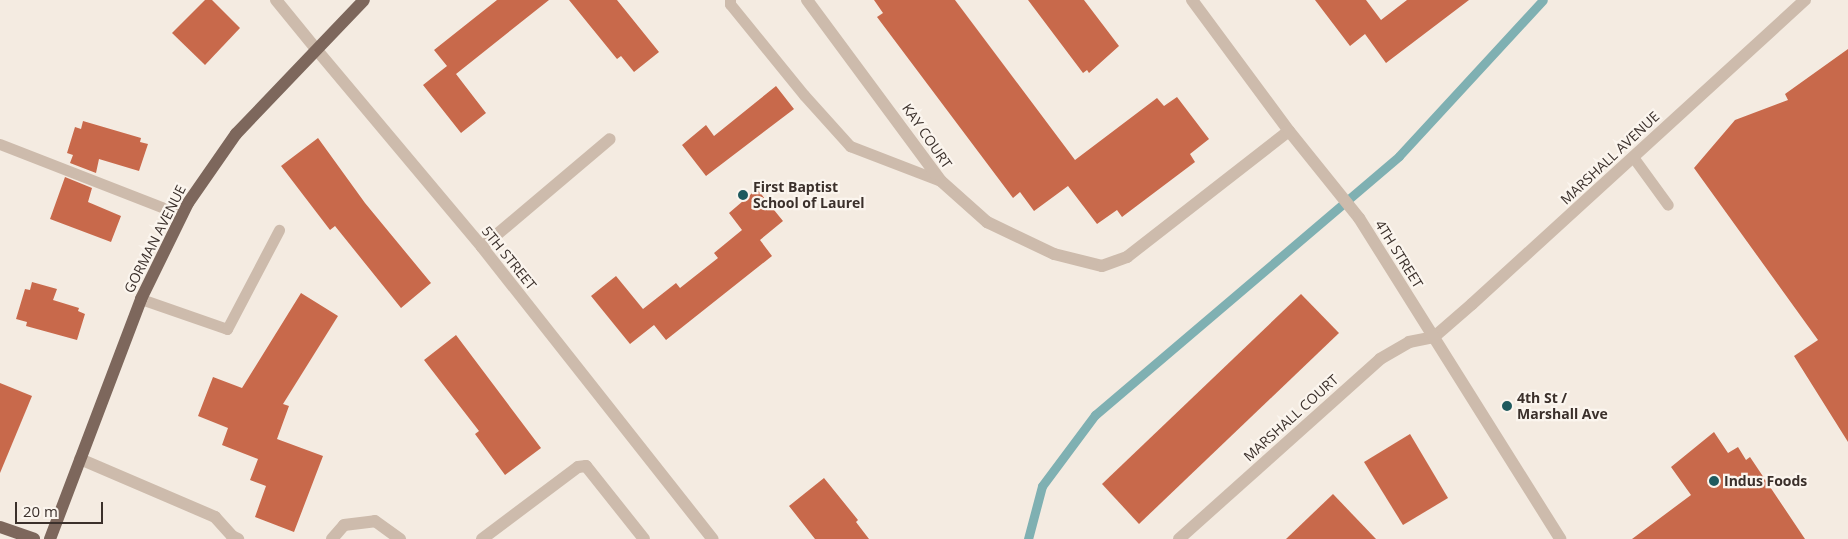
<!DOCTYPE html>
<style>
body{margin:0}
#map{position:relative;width:1848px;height:539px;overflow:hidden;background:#f4ebe1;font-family:"Open Sans",sans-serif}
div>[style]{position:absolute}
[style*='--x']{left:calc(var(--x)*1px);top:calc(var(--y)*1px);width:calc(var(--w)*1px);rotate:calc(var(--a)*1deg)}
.stream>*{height:9px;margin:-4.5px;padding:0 4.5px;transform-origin:4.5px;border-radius:4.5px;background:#7fb0b2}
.building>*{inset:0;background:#c8694b}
.service>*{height:11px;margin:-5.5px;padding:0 5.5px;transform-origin:5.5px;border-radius:5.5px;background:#cdbbac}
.minor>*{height:12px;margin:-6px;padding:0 6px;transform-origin:6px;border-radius:6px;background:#cdbbac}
.tertiary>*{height:12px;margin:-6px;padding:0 6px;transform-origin:6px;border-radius:6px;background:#cdbbac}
.primary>*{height:12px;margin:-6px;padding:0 6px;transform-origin:6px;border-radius:6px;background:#7d675c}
.dots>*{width:14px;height:14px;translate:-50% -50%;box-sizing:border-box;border:2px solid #fbf5ee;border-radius:50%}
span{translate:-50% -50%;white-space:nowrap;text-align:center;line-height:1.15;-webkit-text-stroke:4.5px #fbf5ee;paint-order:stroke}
.street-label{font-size:14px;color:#3b302b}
.poi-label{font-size:14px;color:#3b302b;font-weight:700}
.left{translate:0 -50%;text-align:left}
.scale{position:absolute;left:15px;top:502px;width:88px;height:22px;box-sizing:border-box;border:2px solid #3b302b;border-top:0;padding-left:6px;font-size:15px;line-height:18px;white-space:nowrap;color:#3b302b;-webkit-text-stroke:4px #fbf5ee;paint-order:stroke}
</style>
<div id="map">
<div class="stream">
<i style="--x:1028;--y:539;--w:55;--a:-75.2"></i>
<i style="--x:1042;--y:486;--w:89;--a:-53.3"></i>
<i style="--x:1095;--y:415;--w:399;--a:-40.4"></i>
<i style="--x:1399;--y:156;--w:212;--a:-47.3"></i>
</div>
<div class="building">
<i style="clip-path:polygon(205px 0,212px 0,240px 28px,205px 65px,172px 33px)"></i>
<i style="clip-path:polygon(497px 0,549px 0,456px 74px,486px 113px,461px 133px,423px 85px,447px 66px,434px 50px)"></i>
<i style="clip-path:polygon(569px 0,617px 0,659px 52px,634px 72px,621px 56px,617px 59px)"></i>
<i style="clip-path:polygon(874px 0,955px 0,1075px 160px,1157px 98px,1164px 106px,1177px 97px,1209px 139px,1190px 154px,1195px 162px,1122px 217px,1117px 210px,1097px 224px,1068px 186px,1034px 211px,1020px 192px,1013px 198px,877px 17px,883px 13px)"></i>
<i style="clip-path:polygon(1028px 0,1084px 0,1119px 46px,1089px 73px,1087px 70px,1083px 73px)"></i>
<i style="clip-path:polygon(1315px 0,1366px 0,1381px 20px,1407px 0,1469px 0,1386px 63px,1365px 34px,1350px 46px)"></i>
<i style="clip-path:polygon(1848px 49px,1848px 442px,1794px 356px,1818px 340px,1694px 168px,1735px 120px,1788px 100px,1785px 94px)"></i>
<i style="clip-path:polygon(776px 86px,794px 109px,706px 176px,682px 145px,706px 125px,714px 136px)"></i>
<i style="clip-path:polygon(83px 121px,141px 138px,140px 142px,148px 144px,139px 171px,99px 159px,96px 173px,70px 163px,73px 155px,67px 153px,75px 127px,81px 129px)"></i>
<i style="clip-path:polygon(318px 138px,365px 203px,431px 283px,401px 308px,335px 226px,330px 230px,281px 166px)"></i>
<i style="clip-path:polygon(65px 177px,92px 188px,88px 202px,121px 216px,111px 242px,50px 219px)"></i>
<i style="clip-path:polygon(757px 189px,783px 221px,760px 240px,772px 256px,666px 340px,654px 325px,630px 344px,591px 296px,616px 276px,643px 309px,676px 283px,680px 288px,718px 258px,714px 253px,742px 230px,729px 213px)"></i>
<i style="clip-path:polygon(32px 282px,57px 289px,53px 300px,79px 308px,78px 311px,85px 314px,77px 340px,26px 326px,27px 322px,16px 319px,25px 289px,30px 290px)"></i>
<i style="clip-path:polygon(301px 293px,338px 316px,283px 404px,289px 406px,277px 439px,323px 456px,294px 532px,255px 517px,266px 486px,250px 480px,258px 459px,222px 445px,228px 428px,198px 416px,213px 377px,242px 388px)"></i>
<i style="clip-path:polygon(1301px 294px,1339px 333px,1139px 524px,1102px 484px)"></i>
<i style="clip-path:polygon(456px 335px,541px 448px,505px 475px,475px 434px,479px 431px,424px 360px)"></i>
<i style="clip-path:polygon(0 383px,32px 396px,0 473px)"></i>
<i style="clip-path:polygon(1714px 432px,1728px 453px,1738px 447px,1746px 460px,1750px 457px,1805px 539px,1632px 539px,1691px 495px,1671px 467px)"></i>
<i style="clip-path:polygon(1410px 434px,1448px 498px,1403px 525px,1364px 462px)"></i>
<i style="clip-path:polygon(824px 478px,858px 520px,856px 522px,869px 539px,815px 539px,789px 506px)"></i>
<i style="clip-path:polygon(1333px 494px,1376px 539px,1286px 539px)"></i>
</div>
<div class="service">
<i style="--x:730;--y:0;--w:4;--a:90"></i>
<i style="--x:730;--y:4;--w:117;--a:50.9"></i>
<i style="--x:804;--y:95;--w:69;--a:48"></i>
<i style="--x:850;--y:146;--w:97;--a:21"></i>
<i style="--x:0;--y:144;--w:195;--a:21.3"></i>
<i style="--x:1633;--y:157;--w:59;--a:53.9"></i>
<i style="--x:141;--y:299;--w:91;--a:19.2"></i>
<i style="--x:227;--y:329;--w:112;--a:-62.3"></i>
</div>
<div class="minor">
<i style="--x:807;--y:0;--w:225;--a:53.5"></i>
<i style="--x:941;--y:181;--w:62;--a:41.7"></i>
<i style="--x:987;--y:222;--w:74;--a:25.5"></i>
<i style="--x:1054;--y:254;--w:49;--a:14"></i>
<i style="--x:1102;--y:266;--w:27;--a:-20"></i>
<i style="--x:1127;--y:257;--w:205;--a:-37.9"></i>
<i style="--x:316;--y:49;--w:258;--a:50"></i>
<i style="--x:482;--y:247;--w:372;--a:51.7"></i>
<i style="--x:482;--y:247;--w:167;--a:-40.2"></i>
<i style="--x:80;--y:459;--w:147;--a:23.2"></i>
<i style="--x:215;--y:517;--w:25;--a:48"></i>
<i style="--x:232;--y:536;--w:7;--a:27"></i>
<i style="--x:332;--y:539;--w:18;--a:-49"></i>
<i style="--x:344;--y:525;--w:31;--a:-7"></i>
<i style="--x:375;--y:521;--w:31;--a:36"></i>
<i style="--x:482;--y:539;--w:120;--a:-36.9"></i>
<i style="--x:578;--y:467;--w:8;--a:-7"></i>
<i style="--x:586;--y:466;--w:93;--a:51.5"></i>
<i style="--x:1179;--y:539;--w:270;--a:-41.8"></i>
<i style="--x:1380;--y:359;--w:34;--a:-30"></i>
<i style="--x:1409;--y:342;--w:25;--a:-11"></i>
<i style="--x:1434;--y:337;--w:50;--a:-41"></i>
<i style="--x:1472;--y:304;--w:451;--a:-42.4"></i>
</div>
<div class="tertiary">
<i style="--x:276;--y:0;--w:63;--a:50.8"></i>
<i style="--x:1192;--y:0;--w:163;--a:53.5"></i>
<i style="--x:1289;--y:131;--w:112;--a:51.2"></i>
<i style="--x:1359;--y:218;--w:379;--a:57.9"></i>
</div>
<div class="primary">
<i style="--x:0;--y:527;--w:36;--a:19"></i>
<i style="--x:50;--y:539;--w:257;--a:-69.2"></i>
<i style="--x:141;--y:299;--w:107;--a:-63.9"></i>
<i style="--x:188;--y:203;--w:84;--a:-55.2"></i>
<i style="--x:236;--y:134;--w:185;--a:-46.3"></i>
</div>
<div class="dots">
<i style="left:743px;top:195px;background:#1f5a5e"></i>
<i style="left:1507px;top:406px;background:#1f5a5e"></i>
<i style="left:1714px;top:481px;background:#1f5a5e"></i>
</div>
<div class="street-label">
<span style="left:927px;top:136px;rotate:55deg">KAY COURT</span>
<span style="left:1610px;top:158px;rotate:-43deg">MARSHALL AVENUE</span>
<span style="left:155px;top:239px;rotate:-63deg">GORMAN AVENUE</span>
<span style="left:1399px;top:254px;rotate:58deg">4TH STREET</span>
<span style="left:509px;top:258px;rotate:51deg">5TH STREET</span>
<span style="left:1291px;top:418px;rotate:-42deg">MARSHALL COURT</span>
</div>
<div class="poi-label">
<span class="left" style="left:753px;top:195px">First Baptist<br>School of Laurel</span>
<span class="left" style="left:1517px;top:406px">4th St /<br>Marshall Ave</span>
<span class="left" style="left:1724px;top:481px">Indus Foods</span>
</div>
<div class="scale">20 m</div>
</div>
